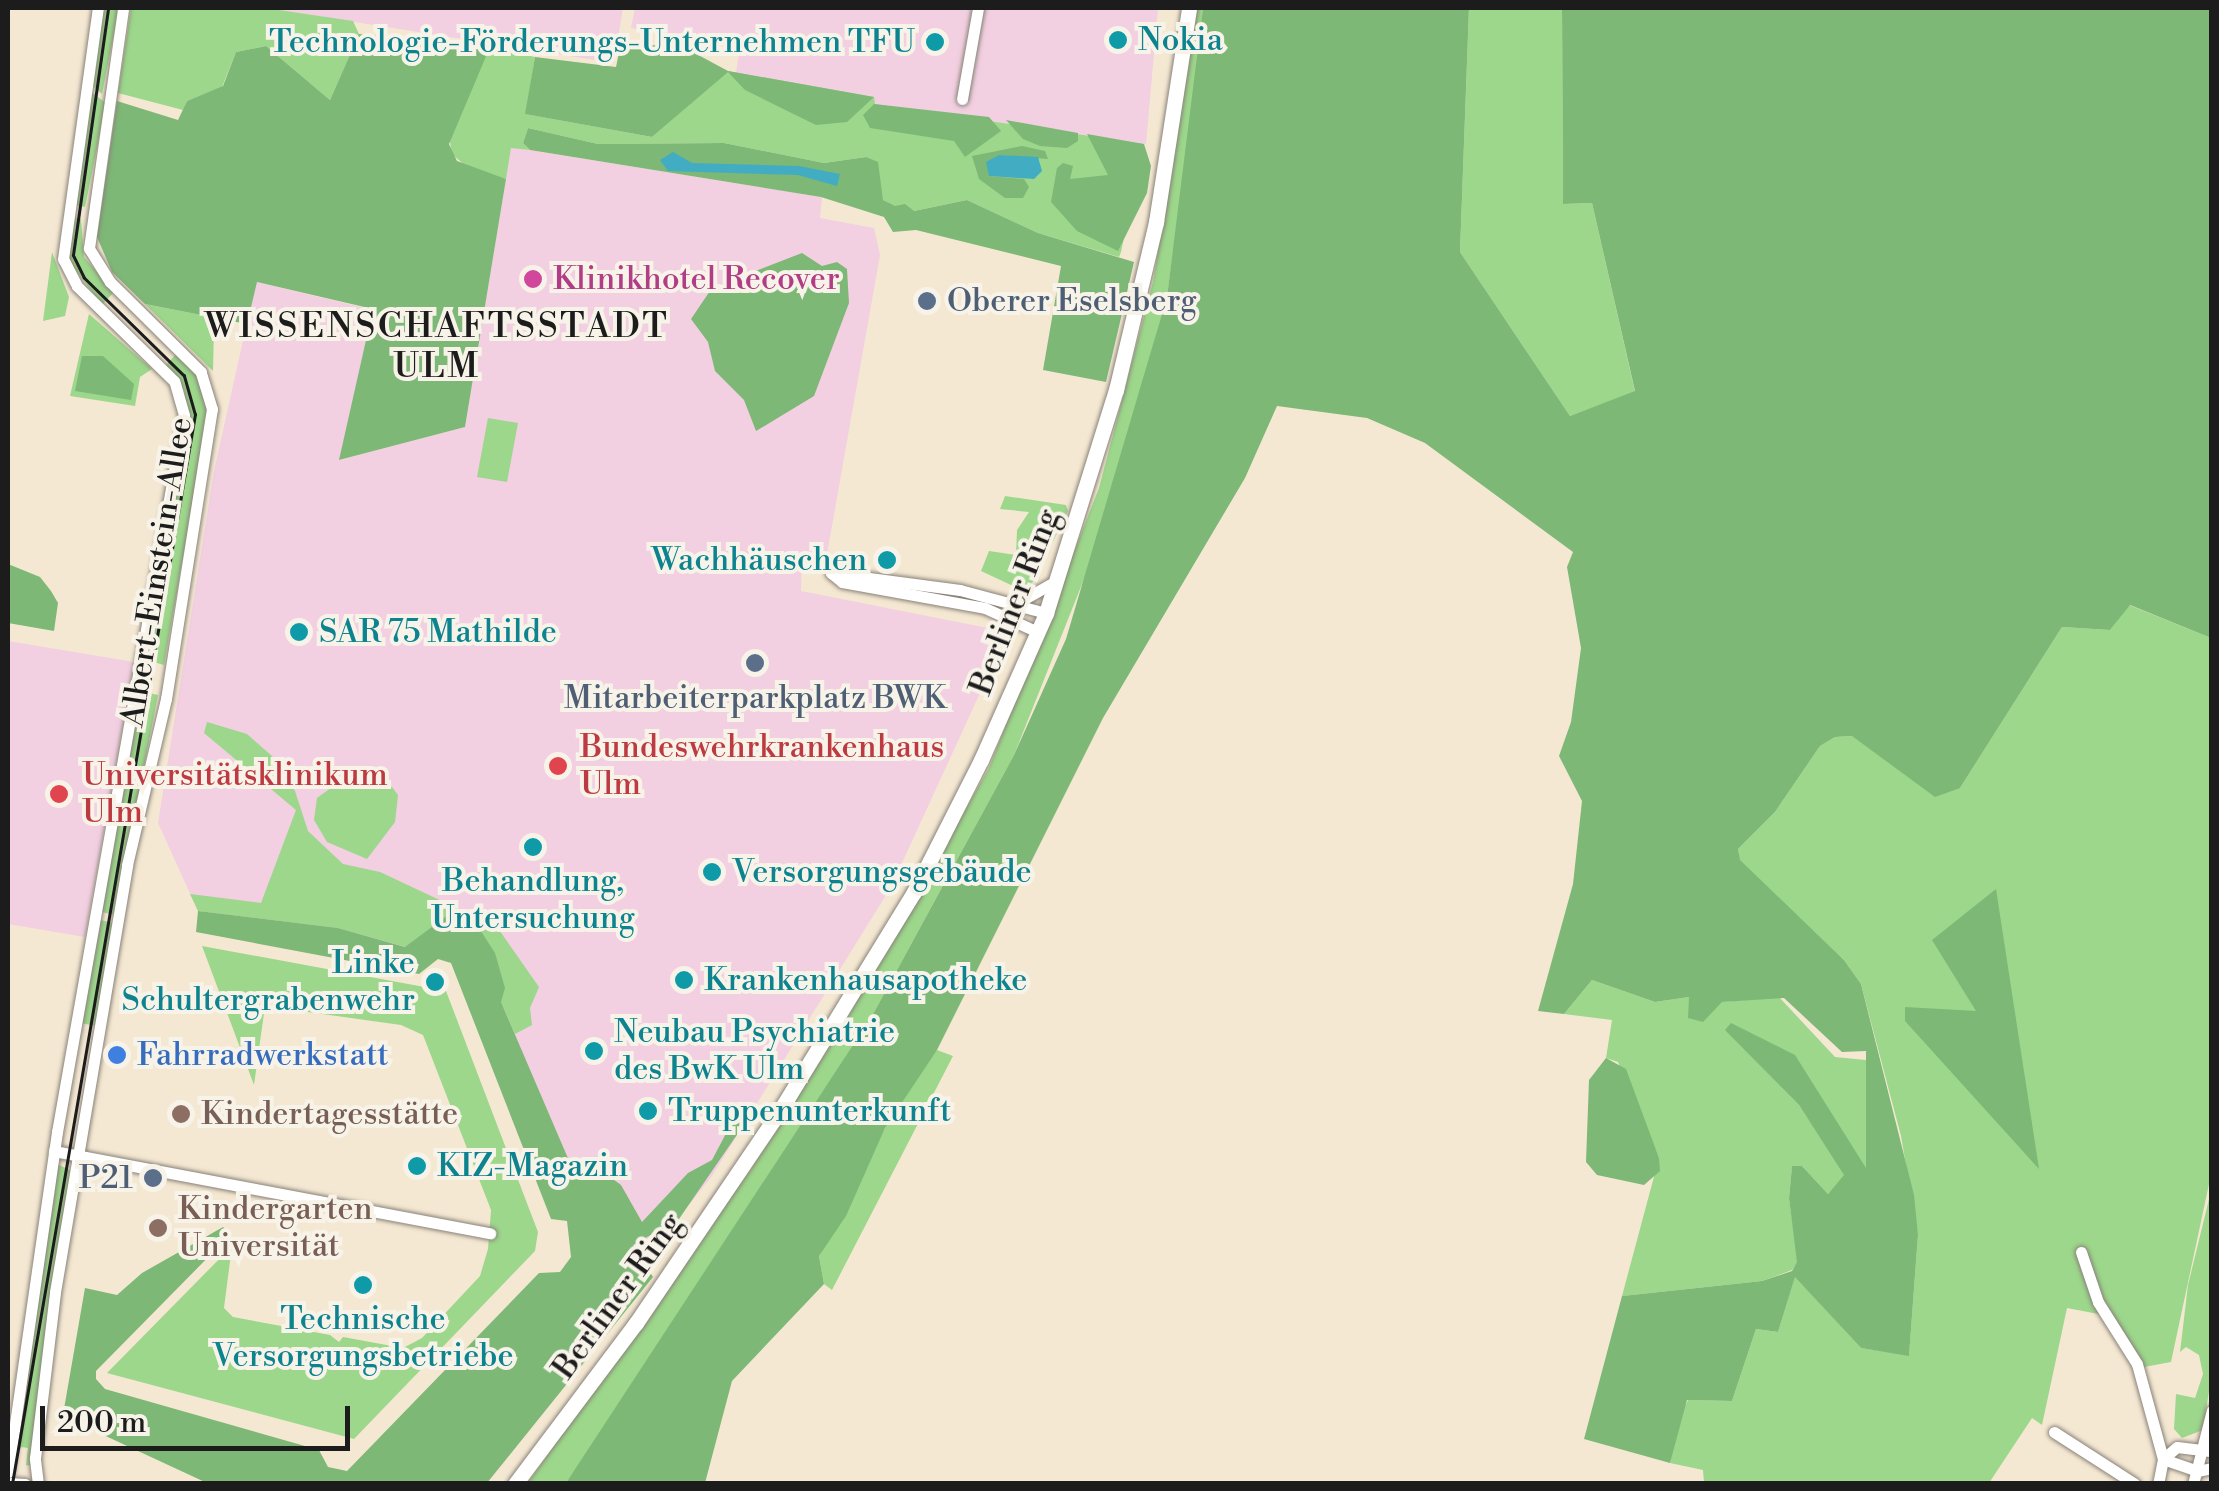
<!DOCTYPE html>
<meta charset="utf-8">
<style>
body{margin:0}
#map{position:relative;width:2219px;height:1491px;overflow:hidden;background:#f5e8d3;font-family:"Libre Bodoni",serif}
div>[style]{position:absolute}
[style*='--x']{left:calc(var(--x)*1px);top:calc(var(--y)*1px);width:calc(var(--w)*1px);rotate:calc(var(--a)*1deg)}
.built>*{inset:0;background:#f2cfe1}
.green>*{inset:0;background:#9cd78b}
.forest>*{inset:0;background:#7db877}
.water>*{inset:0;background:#42acc2}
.roads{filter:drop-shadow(0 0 2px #888278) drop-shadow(0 0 2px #888278)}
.minor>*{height:11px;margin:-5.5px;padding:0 5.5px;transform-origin:5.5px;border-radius:5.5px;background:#fff}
.major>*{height:15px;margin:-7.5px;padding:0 7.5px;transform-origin:7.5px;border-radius:7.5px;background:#fff}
.tram>*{height:2.5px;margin:-1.25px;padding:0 1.25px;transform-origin:1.25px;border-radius:1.25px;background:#1c1c1c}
.dots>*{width:28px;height:28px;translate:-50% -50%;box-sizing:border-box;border:5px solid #f7f3e8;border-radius:50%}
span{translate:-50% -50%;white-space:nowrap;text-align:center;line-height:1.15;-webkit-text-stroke:8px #f7f3e8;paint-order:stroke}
.culture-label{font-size:32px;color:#0d838f}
.left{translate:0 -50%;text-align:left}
.right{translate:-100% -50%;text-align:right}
.hotel-label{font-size:32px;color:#b23c85}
.service-label{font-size:32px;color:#4e5e75}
.street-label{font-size:32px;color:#1c1c1c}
.health-label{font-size:32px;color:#be3a42}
.shop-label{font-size:32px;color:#366cbe}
.education-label{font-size:32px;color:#785e54}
.neighbourhood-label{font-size:35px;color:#1c1c1c;letter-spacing:2.5px}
.frame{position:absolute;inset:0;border:10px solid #1c1c1c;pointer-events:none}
.scale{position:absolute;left:40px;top:1406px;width:310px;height:45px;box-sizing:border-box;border:5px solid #1c1c1c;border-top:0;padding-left:12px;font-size:30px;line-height:35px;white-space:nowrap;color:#1c1c1c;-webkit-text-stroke:8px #f7f3e8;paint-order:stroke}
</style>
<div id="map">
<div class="built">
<i style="clip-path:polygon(266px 8px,623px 8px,614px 63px)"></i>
<i style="clip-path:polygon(635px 8px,1158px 8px,1146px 144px,874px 104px,874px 97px,736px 73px,740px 47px,631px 28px)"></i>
<i style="clip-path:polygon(511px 147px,822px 197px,820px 218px,874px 228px,880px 255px,827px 554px,802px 551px,801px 591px,1008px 632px,891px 887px,712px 1176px,671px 1227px,633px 1246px,557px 1178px,473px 941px,397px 949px,198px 911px,158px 823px,214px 471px,256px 282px,374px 310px,340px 460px,465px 427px)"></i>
<i style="clip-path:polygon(8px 641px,134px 662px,85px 937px,8px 924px)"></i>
</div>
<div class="green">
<i style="clip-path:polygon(101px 8px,119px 8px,102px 94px,92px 85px)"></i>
<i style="clip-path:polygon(131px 8px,266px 8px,353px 21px,359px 34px,330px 100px,266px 46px,236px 52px,222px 87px,187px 101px,183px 110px,118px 93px)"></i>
<i style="clip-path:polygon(1197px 8px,1203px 8px,1197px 70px,1167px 297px,1094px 554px,1014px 755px,872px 1016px,649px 1365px,566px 1483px,527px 1484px,749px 1172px,845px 1022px,989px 768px,1099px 488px,1153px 282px)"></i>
<i style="clip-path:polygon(1469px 8px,1562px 8px,1563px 204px,1592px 203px,1635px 392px,1570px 416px,1460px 252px)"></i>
<i style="clip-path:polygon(490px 47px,535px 57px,526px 114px,652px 137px,728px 71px,874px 97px,875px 104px,1144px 144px,1121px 252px,1119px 257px,1038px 233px,967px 200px,914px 211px,895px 207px,883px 200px,866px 157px,824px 163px,724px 143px,598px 144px,528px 128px,523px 143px,530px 150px,511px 148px,506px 179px,468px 168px,452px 154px,449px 136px)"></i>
<i style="clip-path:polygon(91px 92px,106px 103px,85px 207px,72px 205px)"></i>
<i style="clip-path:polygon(70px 217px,81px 219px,84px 257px,114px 292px,102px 305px,67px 259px)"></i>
<i style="clip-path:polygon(52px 252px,69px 297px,65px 316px,43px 321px)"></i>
<i style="clip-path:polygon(145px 304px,232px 321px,231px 327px,214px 325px,213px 371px)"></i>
<i style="clip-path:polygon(89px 314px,152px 369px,140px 377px,135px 406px,70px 396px)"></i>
<i style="clip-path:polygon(178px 352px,202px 380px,209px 409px,164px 665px,150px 661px,187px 418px,184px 390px,165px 366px)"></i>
<i style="clip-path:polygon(488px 418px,518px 423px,507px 482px,477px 477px)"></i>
<i style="clip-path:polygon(1005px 496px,1066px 505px,1068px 511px,1033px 582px,1022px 590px,981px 571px,989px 551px,1016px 555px,1017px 530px,1029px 512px,1000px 509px)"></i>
<i style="clip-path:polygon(2129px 605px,2211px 638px,2212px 1170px,2171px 1362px,2144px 1367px,2114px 1317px,2067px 1308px,2042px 1425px,2032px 1418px,1989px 1483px,1704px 1483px,1703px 1470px,1670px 1463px,1676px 1424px,1688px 1400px,1732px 1401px,1756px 1329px,1778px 1332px,1795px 1276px,1861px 1348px,1909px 1355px,1918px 1235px,1901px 1136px,1861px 984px,1844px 960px,1739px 860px,1738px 849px,1775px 812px,1820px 746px,1835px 737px,1852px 736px,1960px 788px,2062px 627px,2110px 630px)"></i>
<i style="clip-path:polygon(140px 691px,158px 695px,115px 915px,102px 912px)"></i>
<i style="clip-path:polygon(207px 722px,247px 734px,272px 756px,295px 791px,308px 831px,343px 864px,380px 872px,497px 927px,539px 987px,530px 1008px,532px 1025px,515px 1034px,501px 1002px,495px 953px,406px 947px,338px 928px,198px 911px,190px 894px,261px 903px,296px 810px,204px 733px)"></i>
<i style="clip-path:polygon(346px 777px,392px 787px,398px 795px,395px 822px,367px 859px,327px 842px,314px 820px,317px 798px)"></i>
<i style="clip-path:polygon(100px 920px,114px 923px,97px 1026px,80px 1023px)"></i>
<i style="clip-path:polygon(202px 946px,446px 991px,538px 1232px,535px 1251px,354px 1439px,107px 1373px,232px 1246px,224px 1308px,233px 1317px,330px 1335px,339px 1342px,343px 1337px,403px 1348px,422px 1338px,480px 1276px,488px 1249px,491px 1210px,423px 1035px,401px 1025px,265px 1006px,254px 1085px)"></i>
<i style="clip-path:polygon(1592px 980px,1655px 1002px,1689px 997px,1710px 1010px,1722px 1002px,1779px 997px,1835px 1057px,1866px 1060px,1867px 1170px,1725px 1029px,1799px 1105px,1845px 1175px,1828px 1194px,1802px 1166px,1792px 1167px,1789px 1198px,1798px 1262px,1792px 1270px,1762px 1281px,1622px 1296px,1659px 1158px,1618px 1062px,1606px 1058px,1612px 1020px,1564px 1014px)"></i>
<i style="clip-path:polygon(937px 1050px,953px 1056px,832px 1290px,824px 1284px,819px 1256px,904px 1091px)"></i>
<i style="clip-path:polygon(57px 1164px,70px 1170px,32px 1466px,26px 1465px,28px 1448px,21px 1447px,13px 1464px)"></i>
<i style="clip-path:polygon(2211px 1191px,2212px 1372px,2203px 1430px,2182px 1438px,2174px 1429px,2176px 1394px,2195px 1398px,2203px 1374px,2199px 1355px,2186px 1347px,2180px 1352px,2188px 1285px)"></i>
</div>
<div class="forest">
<i style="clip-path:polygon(1203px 8px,1469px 8px,1460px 252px,1570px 416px,1635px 391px,1592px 203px,1563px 204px,1562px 8px,2211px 8px,2211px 638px,2130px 605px,2110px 630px,2062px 627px,1960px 788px,1935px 797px,1852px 736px,1835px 737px,1820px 746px,1775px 812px,1738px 849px,1740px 860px,1844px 960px,1861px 984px,1914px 1195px,1918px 1235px,1909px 1356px,1861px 1348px,1795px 1277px,1778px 1332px,1756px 1329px,1732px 1401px,1687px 1400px,1670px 1463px,1584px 1439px,1622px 1296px,1762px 1281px,1792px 1271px,1797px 1262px,1789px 1198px,1792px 1166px,1802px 1166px,1828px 1194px,1844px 1175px,1799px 1105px,1725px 1030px,1731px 1023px,1795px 1055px,1866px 1168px,1866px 1051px,1842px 1052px,1784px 998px,1722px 1002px,1703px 1022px,1688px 1018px,1689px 997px,1655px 1002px,1592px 980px,1564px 1014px,1538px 1011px,1573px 884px,1582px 801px,1559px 756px,1571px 722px,1581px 648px,1567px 567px,1573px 552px,1425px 443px,1367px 418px,1277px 406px,1245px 478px,1103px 718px,937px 1050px,885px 1128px,846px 1216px,819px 1256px,824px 1284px,732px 1381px,705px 1483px,566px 1483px,872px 1016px,1014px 755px,1066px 639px,1167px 297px)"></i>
<i style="clip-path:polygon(359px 34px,490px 47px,449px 144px,457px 161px,506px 179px,465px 427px,339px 460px,373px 309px,257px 282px,247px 324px,145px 304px,112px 272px,97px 237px,117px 101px,178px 120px,187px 101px,223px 86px,236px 52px,266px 46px,330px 100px)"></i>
<i style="clip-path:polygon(644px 44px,689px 50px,728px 71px,874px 97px,847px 122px,816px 125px,745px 90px,728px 72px,652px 137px,525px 114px,535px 57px,616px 67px,620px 48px)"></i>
<i style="clip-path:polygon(874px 104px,989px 117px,1001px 131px,965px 157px,954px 141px,870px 128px,863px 115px)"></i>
<i style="clip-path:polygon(1006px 120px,1078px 133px,1078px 141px,1067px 148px,1040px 146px,1023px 139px)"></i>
<i style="clip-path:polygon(528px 128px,598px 144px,724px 143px,824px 163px,866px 157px,878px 162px,883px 200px,895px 206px,905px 204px,914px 211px,967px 200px,1038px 233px,1134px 262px,1106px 382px,1043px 370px,1061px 266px,916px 230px,893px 232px,884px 217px,821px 197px,530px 150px,523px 143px)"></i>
<i style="clip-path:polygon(1087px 134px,1144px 144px,1151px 166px,1147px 193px,1118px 251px,1077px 231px,1051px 202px,1057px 168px,1063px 163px,1073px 166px,1070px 179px,1108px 175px)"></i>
<i style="clip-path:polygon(1022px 146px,1045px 151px,1048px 159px,999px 155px,989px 176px,1024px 179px,1029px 187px,1023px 198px,1005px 198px,979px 179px,972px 156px)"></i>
<i style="clip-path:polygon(802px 253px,822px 266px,837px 262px,847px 269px,849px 303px,814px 396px,756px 431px,744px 400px,715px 371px,708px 342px,691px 319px,712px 288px)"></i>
<i style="clip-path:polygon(82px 356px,103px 356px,134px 384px,131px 400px,75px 391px)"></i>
<i style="clip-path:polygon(8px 564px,40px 577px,51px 591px,58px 603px,54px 631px,8px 623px)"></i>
<i style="clip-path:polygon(1996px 889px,2039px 1169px,1905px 1021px,1905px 1007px,1976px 1011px,1932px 940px)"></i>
<i style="clip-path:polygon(198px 911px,338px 928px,405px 947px,452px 912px,477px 925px,495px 953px,505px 988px,501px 1002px,570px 1163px,584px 1178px,606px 1174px,621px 1185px,642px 1222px,688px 1173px,712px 1160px,741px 1105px,754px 1110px,679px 1219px,633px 1245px,653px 1277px,487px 1483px,207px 1483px,56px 1413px,64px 1409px,85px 1288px,117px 1295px,142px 1273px,223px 1227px,231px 1234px,96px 1371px,96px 1379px,105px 1389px,319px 1450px,328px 1467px,347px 1471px,539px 1273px,560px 1272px,571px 1257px,567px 1221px,551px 1219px,451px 963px,438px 959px,419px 974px,196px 932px)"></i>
<i style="clip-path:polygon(1606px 1058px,1626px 1069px,1659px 1158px,1660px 1171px,1644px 1185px,1597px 1175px,1586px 1162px,1589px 1080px)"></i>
</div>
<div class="water">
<i style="clip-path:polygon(673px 152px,692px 163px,799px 166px,840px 174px,837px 186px,798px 175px,668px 171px,660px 160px)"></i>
<i style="clip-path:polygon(999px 155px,1038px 157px,1042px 171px,1034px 179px,989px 176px,986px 162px)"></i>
</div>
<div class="roads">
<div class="minor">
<i style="--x:962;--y:99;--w:92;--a:-80"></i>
<i style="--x:831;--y:573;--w:130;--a:7.5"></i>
<i style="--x:960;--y:590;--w:89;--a:15"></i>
<i style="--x:831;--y:573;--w:14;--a:39"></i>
<i style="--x:842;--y:582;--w:145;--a:10.3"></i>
<i style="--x:985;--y:608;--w:58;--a:24.4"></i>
<i style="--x:1019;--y:602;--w:40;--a:-29.7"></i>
<i style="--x:54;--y:1151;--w:444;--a:10.7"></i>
<i style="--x:2081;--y:1252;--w:53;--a:71.2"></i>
<i style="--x:2098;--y:1302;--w:73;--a:57.8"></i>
<i style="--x:2137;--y:1364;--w:98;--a:74.7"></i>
<i style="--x:2163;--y:1459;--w:25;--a:101"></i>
<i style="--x:2054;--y:1432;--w:96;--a:32.7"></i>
<i style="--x:2163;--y:1459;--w:18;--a:-41"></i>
<i style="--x:2177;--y:1447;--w:35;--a:7"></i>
<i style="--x:2163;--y:1459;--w:36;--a:19"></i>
<i style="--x:2197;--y:1471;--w:15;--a:-11"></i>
<i style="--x:8;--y:1472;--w:344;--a:-81.8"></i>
<i style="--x:57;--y:1132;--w:728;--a:-79.96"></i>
<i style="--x:184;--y:415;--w:35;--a:-106"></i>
<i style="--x:174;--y:381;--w:136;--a:-135.6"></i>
<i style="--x:77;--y:286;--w:30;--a:-117"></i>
<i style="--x:63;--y:259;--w:253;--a:-82.1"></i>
<i style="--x:8;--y:1483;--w:17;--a:3"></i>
<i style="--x:38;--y:1484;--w:26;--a:-97"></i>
<i style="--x:35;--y:1458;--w:167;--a:-83.1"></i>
<i style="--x:55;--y:1292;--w:433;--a:-80.4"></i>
<i style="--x:127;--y:865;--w:171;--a:-76.8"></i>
<i style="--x:166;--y:699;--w:294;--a:-81"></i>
<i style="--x:212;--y:409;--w:39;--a:-107"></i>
<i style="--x:201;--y:372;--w:128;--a:-135.3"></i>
<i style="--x:110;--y:282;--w:40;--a:-122"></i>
<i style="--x:89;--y:248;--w:242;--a:-81.9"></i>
<i style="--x:2193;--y:1484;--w:76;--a:-75.6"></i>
</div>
<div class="major">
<i style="--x:515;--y:1484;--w:201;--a:-53.1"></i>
<i style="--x:636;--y:1323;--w:264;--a:-55.9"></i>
<i style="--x:784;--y:1104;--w:249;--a:-58.5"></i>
<i style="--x:914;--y:892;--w:148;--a:-63.1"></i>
<i style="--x:981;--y:760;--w:161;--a:-66.1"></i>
<i style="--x:1046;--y:613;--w:234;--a:-72.6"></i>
<i style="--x:1116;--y:390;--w:173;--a:-76.6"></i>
<i style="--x:1156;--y:222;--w:217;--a:-81.2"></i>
</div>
</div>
<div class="tram">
<i style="--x:12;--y:1484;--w:1085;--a:-80.29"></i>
<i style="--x:195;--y:415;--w:41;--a:-105.8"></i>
<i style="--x:184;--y:376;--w:140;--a:-135.6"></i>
<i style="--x:84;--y:278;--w:25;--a:-116"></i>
<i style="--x:73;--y:255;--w:249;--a:-81.9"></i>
</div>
<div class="dots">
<i style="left:1118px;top:40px;background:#0f9aa8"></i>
<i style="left:935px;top:42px;background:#0f9aa8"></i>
<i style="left:533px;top:279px;background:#d1479c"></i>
<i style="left:927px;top:301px;background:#5c6f8a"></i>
<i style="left:887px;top:560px;background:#0f9aa8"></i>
<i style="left:299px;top:632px;background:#0f9aa8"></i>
<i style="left:755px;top:663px;background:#5c6f8a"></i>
<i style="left:558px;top:766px;background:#e0444e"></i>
<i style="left:59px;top:794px;background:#e0444e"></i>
<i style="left:533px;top:847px;background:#0f9aa8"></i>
<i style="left:712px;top:872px;background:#0f9aa8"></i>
<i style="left:684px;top:980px;background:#0f9aa8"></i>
<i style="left:435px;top:982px;background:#0f9aa8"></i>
<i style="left:594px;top:1051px;background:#0f9aa8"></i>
<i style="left:117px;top:1055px;background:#3f7fe0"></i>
<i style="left:648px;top:1111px;background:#0f9aa8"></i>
<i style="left:181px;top:1114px;background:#8d6e63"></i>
<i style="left:417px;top:1166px;background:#0f9aa8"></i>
<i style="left:153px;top:1178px;background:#5c6f8a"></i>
<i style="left:158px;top:1228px;background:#8d6e63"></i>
<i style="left:363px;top:1285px;background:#0f9aa8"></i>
</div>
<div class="culture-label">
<span class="left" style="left:1138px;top:40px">Nokia</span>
<span class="right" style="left:915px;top:42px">Technologie-Förderungs-Unternehmen TFU</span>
<span class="right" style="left:867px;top:560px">Wachhäuschen</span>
<span class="left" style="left:319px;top:632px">SAR 75 Mathilde</span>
<span class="left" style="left:732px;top:872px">Versorgungsgebäude</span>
<span style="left:533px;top:900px">Behandlung,<br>Untersuchung</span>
<span class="right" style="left:415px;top:982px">Linke<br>Schultergrabenwehr</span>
<span class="left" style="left:704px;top:980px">Krankenhausapotheke</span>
<span class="left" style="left:614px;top:1051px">Neubau Psychiatrie<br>des BwK Ulm</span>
<span class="left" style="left:668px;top:1111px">Truppenunterkunft</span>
<span class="left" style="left:437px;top:1166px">KIZ-Magazin</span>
<span style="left:363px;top:1338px">Technische<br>Versorgungsbetriebe</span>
</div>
<div class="hotel-label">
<span class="left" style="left:553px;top:279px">Klinikhotel Recover</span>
</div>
<div class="service-label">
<span class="left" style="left:947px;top:301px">Oberer Eselsberg</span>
<span style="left:755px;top:698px">Mitarbeiterparkplatz BWK</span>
<span class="right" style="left:133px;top:1178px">P21</span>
</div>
<div class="street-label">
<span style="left:157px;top:572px;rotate:-81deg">Albert-Einstein-Allee</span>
<span style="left:1015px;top:602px;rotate:-69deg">Berliner Ring</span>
<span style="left:618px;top:1296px;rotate:-54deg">Berliner Ring</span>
</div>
<div class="health-label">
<span class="left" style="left:580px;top:766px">Bundeswehrkrankenhaus<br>Ulm</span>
<span class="left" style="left:82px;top:794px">Universitätsklinikum<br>Ulm</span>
</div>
<div class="shop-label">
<span class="left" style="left:137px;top:1055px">Fahrradwerkstatt</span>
</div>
<div class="education-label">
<span class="left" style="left:201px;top:1114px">Kindertagesstätte</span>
<span class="left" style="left:178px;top:1228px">Kindergarten<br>Universität</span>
</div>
<div class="neighbourhood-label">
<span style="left:437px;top:347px">WISSENSCHAFTSSTADT<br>ULM</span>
</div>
<div class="frame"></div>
<div class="scale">200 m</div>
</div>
